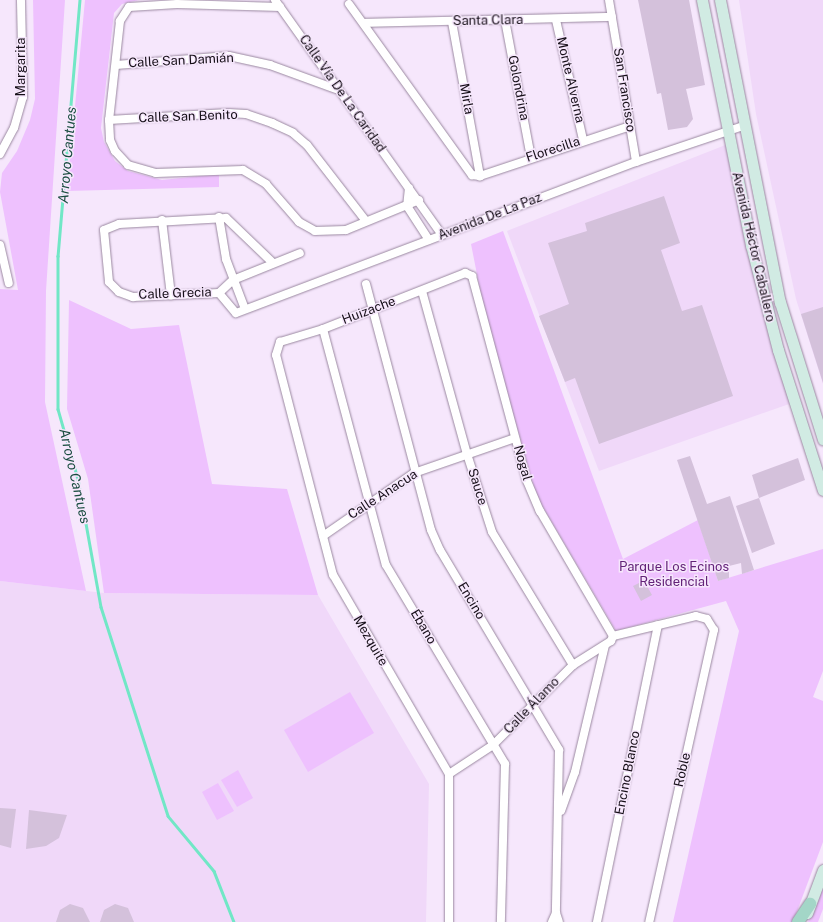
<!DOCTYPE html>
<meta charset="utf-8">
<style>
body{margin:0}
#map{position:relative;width:823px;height:922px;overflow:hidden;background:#f6e7fc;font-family:"Public Sans",sans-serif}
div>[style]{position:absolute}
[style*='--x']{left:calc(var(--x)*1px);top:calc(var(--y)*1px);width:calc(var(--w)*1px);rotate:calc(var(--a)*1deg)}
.built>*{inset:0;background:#f0d8f9}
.green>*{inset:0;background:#eec1fe}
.stream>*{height:2.5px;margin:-1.25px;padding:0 1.25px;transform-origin:1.25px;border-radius:1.25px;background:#71e7c6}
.building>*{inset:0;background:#d4c1db}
.roads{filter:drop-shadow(0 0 1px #9a88a0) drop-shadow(0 0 1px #9a88a0)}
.street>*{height:8px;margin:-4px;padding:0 4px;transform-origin:4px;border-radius:4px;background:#fff}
.secondary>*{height:11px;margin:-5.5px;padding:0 5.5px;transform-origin:5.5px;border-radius:5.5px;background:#d1ebe3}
.primary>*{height:12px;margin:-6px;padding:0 6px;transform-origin:6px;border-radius:6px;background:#a3d6c7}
span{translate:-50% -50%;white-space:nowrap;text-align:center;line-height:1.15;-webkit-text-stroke:3px #f6e7fc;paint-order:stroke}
.street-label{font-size:13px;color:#160f18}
.park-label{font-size:13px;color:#632278}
.water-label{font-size:14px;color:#1a4d40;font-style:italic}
</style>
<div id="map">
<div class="built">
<i style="clip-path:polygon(739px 0,823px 0,823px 384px,796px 299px,756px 114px)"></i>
<i style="clip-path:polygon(728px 144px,792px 403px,599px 471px,507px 231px)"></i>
<i style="clip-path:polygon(0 581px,104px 593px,318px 595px,429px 784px,426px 922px,0 922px)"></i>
</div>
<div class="green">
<i style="clip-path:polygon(33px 0,65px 0,46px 291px,45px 402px,86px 591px,0 581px,0 289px,18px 290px,0 192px,2px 173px,17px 151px,30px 120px,35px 99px)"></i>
<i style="clip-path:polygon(85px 0,139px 0,122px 4px,114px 13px,101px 128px,104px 142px,115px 161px,128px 171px,162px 180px,219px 174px,219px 187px,67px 191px)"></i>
<i style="clip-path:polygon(503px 231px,623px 559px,698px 520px,718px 581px,823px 549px,823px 671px,813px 697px,823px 701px,823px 842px,793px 922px,673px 922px,739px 631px,726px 601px,616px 631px,537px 497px,486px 320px,471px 244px)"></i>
<i style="clip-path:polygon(69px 300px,131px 329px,179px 325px,212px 484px,287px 489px,318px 595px,104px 593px,88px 479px,67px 409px)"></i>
<i style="clip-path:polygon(350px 692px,374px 733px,308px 772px,284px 730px)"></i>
<i style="clip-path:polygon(238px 770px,253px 798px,237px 807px,221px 780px)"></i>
<i style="clip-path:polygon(218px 783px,234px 811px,217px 820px,202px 792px)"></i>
<i style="clip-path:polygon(823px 883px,823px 909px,818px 922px,808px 922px)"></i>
</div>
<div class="stream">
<i style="--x:80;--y:0;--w:257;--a:94.9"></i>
<i style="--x:58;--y:256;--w:153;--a:90"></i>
<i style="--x:58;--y:409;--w:73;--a:74.1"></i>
<i style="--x:78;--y:479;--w:130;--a:79.8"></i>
<i style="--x:101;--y:607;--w:219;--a:72.2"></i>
<i style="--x:168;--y:816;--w:72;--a:50.1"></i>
<i style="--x:214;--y:871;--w:55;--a:68.6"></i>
</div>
<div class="building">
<i style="clip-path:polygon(638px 0,689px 0,705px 85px,686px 89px,693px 119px,687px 127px,668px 130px,661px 93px,657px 94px)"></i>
<i style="clip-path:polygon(664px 196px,680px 243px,661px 250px,682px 311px,702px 305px,733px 396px,599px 444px,575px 378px,565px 382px,539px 316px,569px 304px,548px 243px,587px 231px,585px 223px)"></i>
<i style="clip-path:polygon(823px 307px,823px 383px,801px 314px)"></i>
<i style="clip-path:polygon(690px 456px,707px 504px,730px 496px,754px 570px,742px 574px,741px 563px,729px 566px,729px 578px,718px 581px,677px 460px)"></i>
<i style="clip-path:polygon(798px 458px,805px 480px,759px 498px,752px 475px)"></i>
<i style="clip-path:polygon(759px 498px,775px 544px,752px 553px,736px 506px)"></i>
<i style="clip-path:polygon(639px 583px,644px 587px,647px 586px,652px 595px,641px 601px,633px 586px)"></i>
<i style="clip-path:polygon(0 808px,16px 809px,11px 848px,0 845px)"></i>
<i style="clip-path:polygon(29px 810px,67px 815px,59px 838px,46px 846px,26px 849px)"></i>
<i style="clip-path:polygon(70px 904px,83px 908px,90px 922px,56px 922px,60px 910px)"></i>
<i style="clip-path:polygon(115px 904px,128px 908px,134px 922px,100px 922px,104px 910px)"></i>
</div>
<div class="roads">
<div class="street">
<i style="--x:275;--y:0;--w:288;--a:54.6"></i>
<i style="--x:609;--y:0;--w:164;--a:80.5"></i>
<i style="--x:349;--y:4;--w:211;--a:54.3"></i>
<i style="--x:472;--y:175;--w:8;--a:7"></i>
<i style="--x:480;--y:176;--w:158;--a:-18.4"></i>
<i style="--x:280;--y:7;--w:103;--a:-178.3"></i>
<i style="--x:177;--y:4;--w:48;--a:176.4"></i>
<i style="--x:129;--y:7;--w:17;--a:123"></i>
<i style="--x:120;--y:21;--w:100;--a:96.3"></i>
<i style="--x:109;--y:120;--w:20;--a:87"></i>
<i style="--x:110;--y:140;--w:12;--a:66"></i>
<i style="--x:115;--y:151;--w:19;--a:47"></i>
<i style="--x:128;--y:165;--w:29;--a:16"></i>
<i style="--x:156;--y:173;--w:87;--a:-2"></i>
<i style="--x:243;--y:170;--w:27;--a:31"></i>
<i style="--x:266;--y:184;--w:50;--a:49"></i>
<i style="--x:299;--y:222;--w:18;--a:29"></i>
<i style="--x:315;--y:231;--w:31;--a:-2"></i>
<i style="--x:346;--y:230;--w:79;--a:-22.3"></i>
<i style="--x:505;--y:20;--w:139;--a:79.3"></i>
<i style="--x:556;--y:20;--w:123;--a:77.3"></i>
<i style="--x:452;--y:22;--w:157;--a:79.7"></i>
<i style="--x:364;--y:23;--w:248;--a:-1.4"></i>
<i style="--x:116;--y:65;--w:113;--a:-4.6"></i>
<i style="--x:229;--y:56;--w:42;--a:12.4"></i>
<i style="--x:270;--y:65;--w:70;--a:20"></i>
<i style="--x:109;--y:120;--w:119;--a:-3.4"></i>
<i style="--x:228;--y:113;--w:18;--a:3"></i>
<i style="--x:246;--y:114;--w:28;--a:19"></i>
<i style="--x:272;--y:123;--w:23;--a:25"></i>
<i style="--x:293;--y:133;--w:18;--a:41"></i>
<i style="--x:307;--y:145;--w:96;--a:52.2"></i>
<i style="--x:0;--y:154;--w:30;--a:-62"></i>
<i style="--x:14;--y:128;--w:32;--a:-74"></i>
<i style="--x:23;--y:97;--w:97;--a:-91.2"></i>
<i style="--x:409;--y:188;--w:18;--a:96"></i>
<i style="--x:407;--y:206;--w:40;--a:57.1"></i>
<i style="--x:219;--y:217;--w:43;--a:80.5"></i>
<i style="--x:226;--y:259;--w:53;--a:69.2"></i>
<i style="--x:162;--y:220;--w:76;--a:83.2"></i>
<i style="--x:0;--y:245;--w:39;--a:77"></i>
<i style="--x:273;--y:263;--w:65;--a:-136.2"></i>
<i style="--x:226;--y:218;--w:107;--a:176.8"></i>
<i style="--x:119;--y:224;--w:16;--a:158"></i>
<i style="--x:104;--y:230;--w:52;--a:84.5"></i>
<i style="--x:109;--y:282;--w:14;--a:45"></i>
<i style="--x:119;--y:292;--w:15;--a:20"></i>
<i style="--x:133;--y:297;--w:86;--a:-2.7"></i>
<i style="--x:219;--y:293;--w:19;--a:-43"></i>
<i style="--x:233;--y:280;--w:72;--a:-21.9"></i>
<i style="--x:366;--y:284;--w:254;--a:75.2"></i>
<i style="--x:431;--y:530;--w:22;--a:66"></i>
<i style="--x:440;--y:550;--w:233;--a:59.2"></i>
<i style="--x:559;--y:750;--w:163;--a:91.1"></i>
<i style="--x:556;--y:913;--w:9;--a:72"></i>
<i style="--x:422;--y:291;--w:169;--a:74.6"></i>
<i style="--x:467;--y:454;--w:82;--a:72.2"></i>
<i style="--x:492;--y:532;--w:156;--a:58.7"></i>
<i style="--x:219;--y:293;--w:26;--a:50"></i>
<i style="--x:236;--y:313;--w:428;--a:-20.7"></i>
<i style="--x:636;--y:162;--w:113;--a:-18.6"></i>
<i style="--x:323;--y:329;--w:244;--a:75.1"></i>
<i style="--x:386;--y:565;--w:232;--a:59.1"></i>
<i style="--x:505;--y:764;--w:158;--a:91.5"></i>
<i style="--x:323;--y:536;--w:111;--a:-34.7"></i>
<i style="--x:414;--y:473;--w:107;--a:-19.1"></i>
<i style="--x:613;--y:636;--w:85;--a:-13.5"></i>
<i style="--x:696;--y:616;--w:11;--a:15"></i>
<i style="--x:707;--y:619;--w:13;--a:58"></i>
<i style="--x:714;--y:630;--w:299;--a:102.5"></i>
<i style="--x:449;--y:774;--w:53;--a:-33.4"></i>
<i style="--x:493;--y:745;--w:113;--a:-45"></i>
<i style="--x:573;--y:665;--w:45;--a:-32.3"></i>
<i style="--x:611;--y:641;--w:5;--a:-68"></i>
<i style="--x:561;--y:811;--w:41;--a:-70.3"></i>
<i style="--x:575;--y:772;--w:130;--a:-76.7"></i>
<i style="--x:449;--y:922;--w:148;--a:-90"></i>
<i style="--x:449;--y:774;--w:230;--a:-120.2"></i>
<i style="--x:333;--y:575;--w:227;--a:-104.5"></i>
<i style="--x:276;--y:355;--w:14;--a:-73"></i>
<i style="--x:280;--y:342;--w:45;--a:-16.8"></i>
<i style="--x:323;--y:329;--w:153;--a:-21.5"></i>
<i style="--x:465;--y:273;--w:8;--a:23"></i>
<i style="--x:472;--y:276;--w:212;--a:75"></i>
<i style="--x:527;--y:481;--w:33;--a:67"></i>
<i style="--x:540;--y:511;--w:145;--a:59.7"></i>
<i style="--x:552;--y:922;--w:10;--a:-66"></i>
<i style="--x:597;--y:922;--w:303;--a:-78.4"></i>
</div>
<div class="secondary">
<i style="--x:702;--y:0;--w:250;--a:78.7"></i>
<i style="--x:751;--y:245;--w:108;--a:75.6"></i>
<i style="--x:778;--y:350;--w:147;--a:72.2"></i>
<i style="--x:720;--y:0;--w:308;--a:78.8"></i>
<i style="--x:780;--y:302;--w:144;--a:72.6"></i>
<i style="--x:807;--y:913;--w:46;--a:-69.6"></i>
</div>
<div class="primary">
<i style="--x:798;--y:922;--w:22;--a:-56"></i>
</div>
</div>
<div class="street-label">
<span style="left:488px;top:21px;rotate:-1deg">Santa Clara</span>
<span style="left:181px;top:61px;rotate:-3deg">Calle San Damián</span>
<span style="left:21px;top:67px;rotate:-90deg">Margarita</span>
<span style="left:570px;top:80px;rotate:77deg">Monte Alverna</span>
<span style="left:518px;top:88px;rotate:79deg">Golondrina</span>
<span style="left:624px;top:90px;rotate:81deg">San Francisco</span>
<span style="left:342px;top:94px;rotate:55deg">Calle Vía De La Caridad</span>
<span style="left:466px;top:99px;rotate:80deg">Mirla</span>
<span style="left:188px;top:117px;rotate:-2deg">Calle San Benito</span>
<span style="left:553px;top:150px;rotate:-18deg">Florecilla</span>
<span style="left:490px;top:217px;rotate:-21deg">Avenida De La Paz</span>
<span style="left:753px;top:247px;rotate:77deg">Avenida Héctor Caballero</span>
<span style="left:175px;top:294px;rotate:-2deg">Calle Grecia</span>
<span style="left:369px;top:311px;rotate:-21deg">Huizache</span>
<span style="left:522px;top:463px;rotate:74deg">Nogal</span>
<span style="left:477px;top:487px;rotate:73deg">Sauce</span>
<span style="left:383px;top:495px;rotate:-33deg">Calle Anacua</span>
<span style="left:471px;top:601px;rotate:59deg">Encino</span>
<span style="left:423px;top:627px;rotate:59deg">Ébano</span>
<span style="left:370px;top:641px;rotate:60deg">Mezquite</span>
<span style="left:532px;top:706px;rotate:-46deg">Calle Álamo</span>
<span style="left:683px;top:770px;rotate:-77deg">Roble</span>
<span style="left:628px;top:773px;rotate:-79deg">Encino Blanco</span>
</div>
<div class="park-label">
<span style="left:674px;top:575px">Parque Los Ecinos<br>Residencial</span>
</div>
<div class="water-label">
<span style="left:67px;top:155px;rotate:-85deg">Arroyo Cantues</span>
<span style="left:75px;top:476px;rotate:77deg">Arroyo Cantues</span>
</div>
</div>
